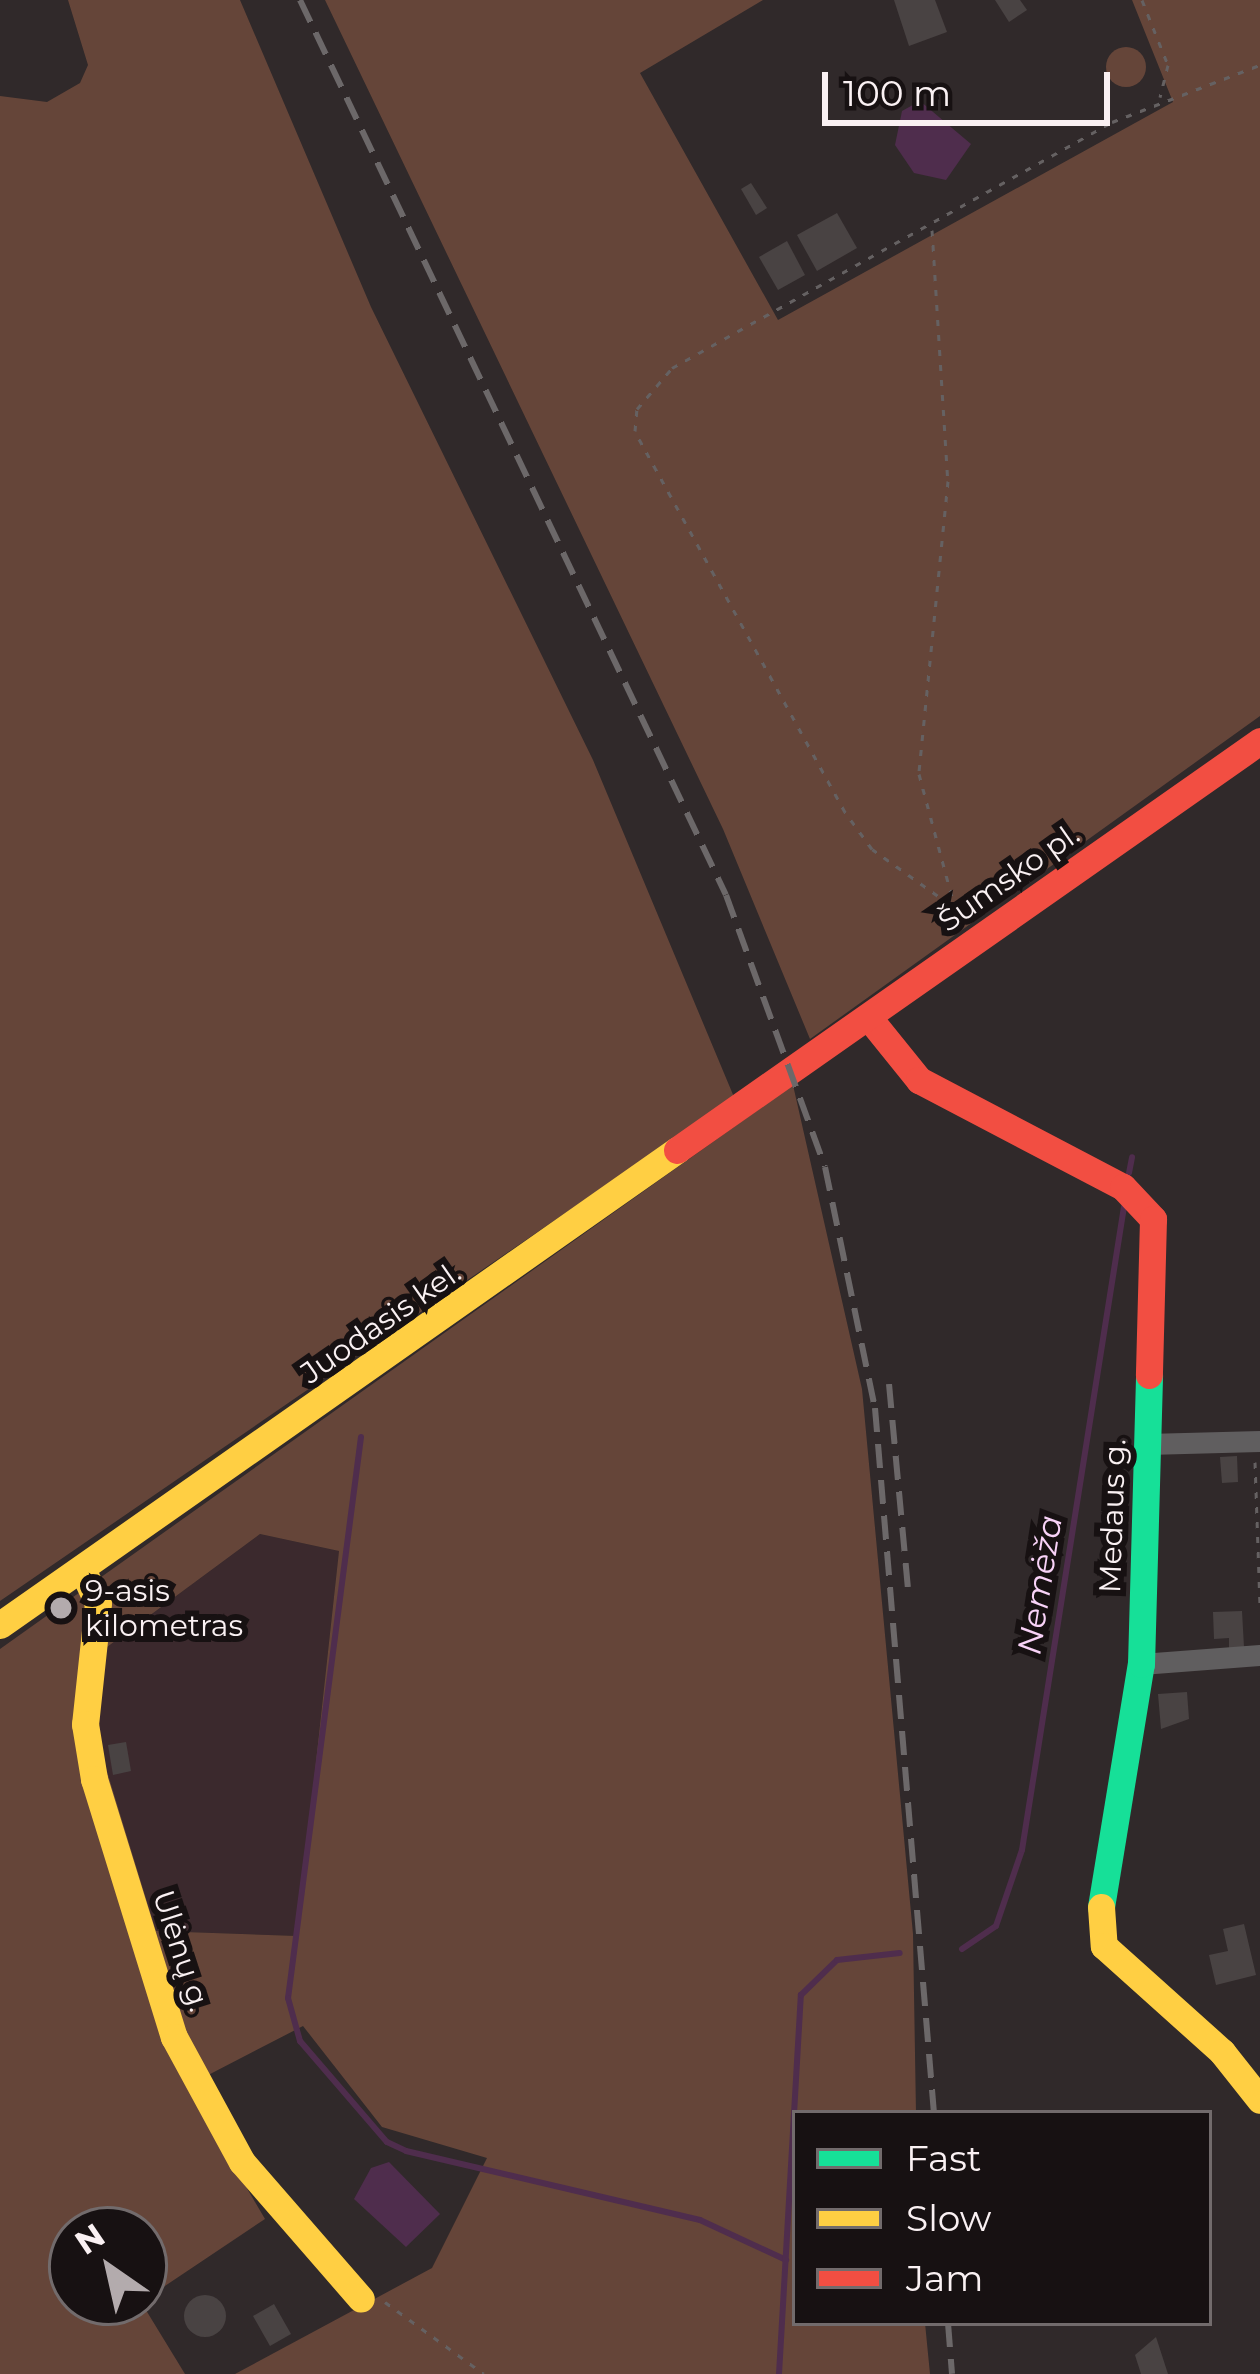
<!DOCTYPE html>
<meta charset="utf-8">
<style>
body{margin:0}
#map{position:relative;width:1260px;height:2374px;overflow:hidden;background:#30292a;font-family:Montserrat,sans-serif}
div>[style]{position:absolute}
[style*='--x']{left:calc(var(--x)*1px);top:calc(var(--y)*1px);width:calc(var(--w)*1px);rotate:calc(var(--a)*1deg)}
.built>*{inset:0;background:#3b292d}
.green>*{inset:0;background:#654539}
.round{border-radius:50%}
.water>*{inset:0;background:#4f2d4d}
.stream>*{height:6px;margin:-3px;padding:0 3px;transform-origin:3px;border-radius:3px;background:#4f2d4d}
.building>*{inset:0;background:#494343}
.path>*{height:3px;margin-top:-1.5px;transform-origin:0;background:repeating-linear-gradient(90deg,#656162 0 6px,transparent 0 15px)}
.street>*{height:21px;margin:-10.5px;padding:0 10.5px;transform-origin:10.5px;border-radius:10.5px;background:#605e5f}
.fast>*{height:27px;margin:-13.5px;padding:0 13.5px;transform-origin:13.5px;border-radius:13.5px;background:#16e098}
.slow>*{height:27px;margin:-13.5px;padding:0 13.5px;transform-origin:13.5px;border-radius:13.5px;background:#ffcf43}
.jam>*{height:27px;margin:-13.5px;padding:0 13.5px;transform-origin:13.5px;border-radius:13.5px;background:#f24e42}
.rail>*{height:6px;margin-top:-3px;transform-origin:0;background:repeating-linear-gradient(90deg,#6c6869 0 24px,transparent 0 36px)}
.dots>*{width:33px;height:33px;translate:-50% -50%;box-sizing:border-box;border:6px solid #171112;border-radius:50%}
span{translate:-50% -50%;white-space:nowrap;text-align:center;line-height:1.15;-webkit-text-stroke:12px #171112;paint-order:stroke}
.street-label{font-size:30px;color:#faf1f3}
.poi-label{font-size:30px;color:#faf1f3}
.left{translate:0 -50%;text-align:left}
.water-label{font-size:33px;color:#f9d3f8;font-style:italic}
.legend{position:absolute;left:792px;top:2110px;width:420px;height:216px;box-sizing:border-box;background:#171112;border:3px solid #726b6c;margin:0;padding:15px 21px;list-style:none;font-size:36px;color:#faf1f3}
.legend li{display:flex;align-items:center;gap:24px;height:60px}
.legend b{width:60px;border:3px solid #726b6c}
.north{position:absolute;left:48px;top:2206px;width:120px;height:120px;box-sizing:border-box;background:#171112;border:3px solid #726b6c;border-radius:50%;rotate:326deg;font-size:33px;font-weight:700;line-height:48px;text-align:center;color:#faf1f3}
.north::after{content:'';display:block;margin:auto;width:42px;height:54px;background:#b3abad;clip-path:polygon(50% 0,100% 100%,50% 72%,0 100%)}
.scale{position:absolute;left:822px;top:72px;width:288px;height:54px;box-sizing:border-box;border:6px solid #faf1f3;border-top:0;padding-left:15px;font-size:36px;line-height:42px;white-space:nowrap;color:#faf1f3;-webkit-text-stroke:9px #171112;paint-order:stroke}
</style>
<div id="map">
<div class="built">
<i style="clip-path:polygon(260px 1534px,339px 1551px,297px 1936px,156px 1931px,98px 1742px,103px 1650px)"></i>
</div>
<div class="green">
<i style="clip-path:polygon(68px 0,240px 0,371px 307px,593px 760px,734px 1097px,0 1601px,0 96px,47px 102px,80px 83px,88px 65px)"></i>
<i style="clip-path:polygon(325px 0,763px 0,640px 73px,778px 320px,1173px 102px,1132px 0,1260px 0,1260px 716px,810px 1039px,723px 829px)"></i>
<i class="round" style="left:1106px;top:47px;width:40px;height:40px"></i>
<i style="clip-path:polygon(evenodd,793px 1085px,862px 1389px,913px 1934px,916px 2113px,795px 2113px,795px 2323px,925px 2323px,930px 2374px,235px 2374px,432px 2268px,487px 2158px,382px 2127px,303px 2026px,187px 2086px,265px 2219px,144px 2300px,144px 2230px,72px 2230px,72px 2302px,141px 2302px,185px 2374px,0 2374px,0 1649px,793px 1085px,260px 1534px,339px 1551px,297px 1936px,156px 1931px,98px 1742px,103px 1650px,260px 1534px)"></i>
</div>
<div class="water">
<i style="clip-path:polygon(920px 101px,971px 144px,946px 180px,914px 173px,895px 145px,902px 111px)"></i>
<i style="clip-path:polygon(389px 2162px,440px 2214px,406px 2247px,354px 2199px,371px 2168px)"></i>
</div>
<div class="stream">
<i style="--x:1129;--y:1173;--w:16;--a:-79"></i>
<i style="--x:361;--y:1437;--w:566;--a:97.41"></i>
<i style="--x:288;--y:1998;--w:45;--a:74.4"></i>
<i style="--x:300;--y:2041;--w:133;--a:49.3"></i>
<i style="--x:387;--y:2142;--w:21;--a:25"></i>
<i style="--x:406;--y:2151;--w:302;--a:13.2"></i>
<i style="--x:700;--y:2220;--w:95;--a:24.9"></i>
<i style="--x:962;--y:1949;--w:41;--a:-34.1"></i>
<i style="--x:996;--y:1926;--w:80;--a:-71.1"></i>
<i style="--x:1022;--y:1850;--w:651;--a:-80.99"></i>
<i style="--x:779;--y:2374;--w:380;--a:-86.7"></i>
<i style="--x:801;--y:1995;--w:50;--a:-44.2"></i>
<i style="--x:837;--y:1960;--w:63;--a:-6.3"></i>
</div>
<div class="building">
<i style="clip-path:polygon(894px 0,935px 0,947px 32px,909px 46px)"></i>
<i style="clip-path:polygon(995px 0,1020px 0,1027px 10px,1009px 22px)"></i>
<i style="clip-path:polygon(751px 183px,767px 208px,756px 215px,741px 189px)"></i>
<i style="clip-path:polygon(837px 213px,857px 248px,817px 271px,797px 235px)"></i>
<i style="clip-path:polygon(787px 241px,805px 275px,778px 290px,759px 257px)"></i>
<i style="clip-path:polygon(1237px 1456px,1238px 1482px,1222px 1483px,1220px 1457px)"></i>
<i style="clip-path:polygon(1242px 1611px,1244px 1647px,1229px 1648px,1229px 1638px,1214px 1639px,1213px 1612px)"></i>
<i style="clip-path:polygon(1187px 1692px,1189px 1719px,1161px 1729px,1158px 1694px)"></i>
<i style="clip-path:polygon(126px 1742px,131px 1771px,113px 1775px,108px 1745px)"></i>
<i style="clip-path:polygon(1244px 1924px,1256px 1975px,1216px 1985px,1209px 1955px,1228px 1951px,1223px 1929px)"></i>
<i class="round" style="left:184px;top:2295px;width:42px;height:42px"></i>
<i style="clip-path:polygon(274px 2304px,291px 2334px,270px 2346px,253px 2316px)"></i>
<i style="clip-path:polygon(1156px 2337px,1168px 2374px,1141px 2374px,1135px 2355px)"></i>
</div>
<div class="path">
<i style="--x:1142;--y:0;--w:70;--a:68.2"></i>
<i style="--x:1168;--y:65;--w:33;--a:104"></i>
<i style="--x:932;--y:230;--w:252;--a:86.4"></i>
<i style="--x:948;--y:481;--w:294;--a:95.7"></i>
<i style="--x:919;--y:774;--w:127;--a:75"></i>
<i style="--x:962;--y:913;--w:110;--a:-144.6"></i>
<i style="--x:872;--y:849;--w:46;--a:-126.1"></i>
<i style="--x:845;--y:812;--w:435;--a:-118.9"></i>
<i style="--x:635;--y:431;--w:22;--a:-85"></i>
<i style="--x:637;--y:409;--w:54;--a:-49.5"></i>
<i style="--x:672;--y:368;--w:504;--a:-29.21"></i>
<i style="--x:1112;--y:122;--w:159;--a:-21.1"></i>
<i style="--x:1255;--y:1462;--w:142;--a:88"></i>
<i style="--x:385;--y:2302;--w:122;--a:36"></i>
</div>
<div class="street">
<i style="--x:1147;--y:1444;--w:113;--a:-1.5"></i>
<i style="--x:1141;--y:1664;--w:119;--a:-4.3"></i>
</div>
<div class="fast">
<i style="--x:1101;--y:1907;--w:246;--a:-80.7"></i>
<i style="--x:1141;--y:1664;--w:289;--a:-88.4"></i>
</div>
<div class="slow">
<i style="--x:83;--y:1571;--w:35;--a:65"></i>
<i style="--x:98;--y:1603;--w:122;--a:96.1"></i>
<i style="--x:85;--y:1724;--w:56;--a:80.7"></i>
<i style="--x:94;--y:1779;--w:270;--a:72.8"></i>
<i style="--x:174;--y:2037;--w:142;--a:61.5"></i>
<i style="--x:242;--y:2162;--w:181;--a:49"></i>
<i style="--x:0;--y:1625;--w:827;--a:-35.05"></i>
<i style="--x:1101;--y:1907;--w:39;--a:86"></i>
<i style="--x:1104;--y:1946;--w:159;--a:41.9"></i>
<i style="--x:1222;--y:2052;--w:61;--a:51.6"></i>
</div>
<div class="jam">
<i style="--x:869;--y:1018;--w:80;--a:51.1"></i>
<i style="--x:919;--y:1080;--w:230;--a:27.7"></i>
<i style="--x:1123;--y:1187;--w:44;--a:46.8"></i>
<i style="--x:1153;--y:1219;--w:156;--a:91.5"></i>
<i style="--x:677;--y:1150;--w:712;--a:-35.05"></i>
</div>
<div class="rail">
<i style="--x:300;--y:0;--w:991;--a:64.55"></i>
<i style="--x:726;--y:895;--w:289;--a:70"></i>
<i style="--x:825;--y:1167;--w:246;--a:78.3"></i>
<i style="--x:875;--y:1408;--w:707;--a:85.22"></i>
<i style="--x:889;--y:1384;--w:204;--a:84.7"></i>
<i style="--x:948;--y:2323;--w:51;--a:85.5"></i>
</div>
<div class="dots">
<i style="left:61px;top:1608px;background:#b3abad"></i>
</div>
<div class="street-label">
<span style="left:1009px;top:878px;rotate:-35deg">Šumsko pl.</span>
<span style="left:381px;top:1323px;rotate:-35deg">Juodasis kel.</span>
<span style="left:1113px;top:1516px;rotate:-88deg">Medaus g.</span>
<span style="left:181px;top:1951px;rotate:72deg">Ulėnų g.</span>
</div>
<div class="poi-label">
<span class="left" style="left:85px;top:1608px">9-asis<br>kilometras</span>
</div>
<div class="water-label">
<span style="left:1040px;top:1585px;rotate:-81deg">Nemėža</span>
</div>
<ul class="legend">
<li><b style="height:15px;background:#16e098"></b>Fast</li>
<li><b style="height:15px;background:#ffcf43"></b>Slow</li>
<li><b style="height:15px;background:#f24e42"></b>Jam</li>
</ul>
<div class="north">N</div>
<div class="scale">100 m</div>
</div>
